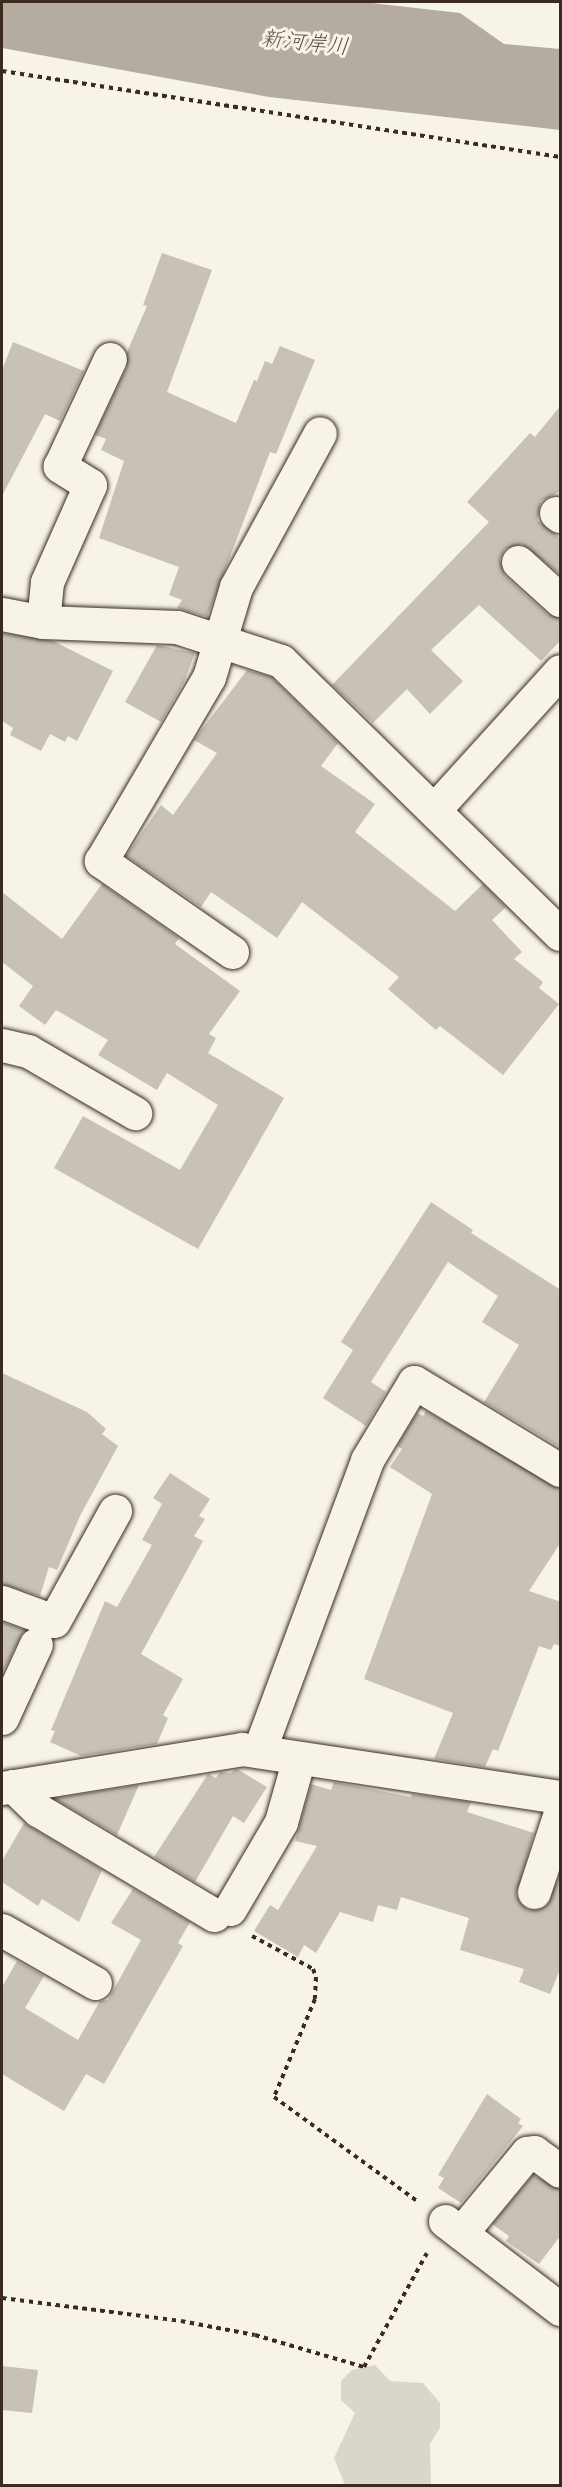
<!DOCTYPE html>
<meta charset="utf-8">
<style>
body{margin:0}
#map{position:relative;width:562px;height:2487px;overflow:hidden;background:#f7f3e8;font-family:"Patrick Hand","Klee One",sans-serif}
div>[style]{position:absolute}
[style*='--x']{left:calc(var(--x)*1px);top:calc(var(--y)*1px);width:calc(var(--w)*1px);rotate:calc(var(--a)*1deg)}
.green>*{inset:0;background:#dbd6cb}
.water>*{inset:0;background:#b4aca0}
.building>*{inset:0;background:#c8c1b6}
.path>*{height:4px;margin-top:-2px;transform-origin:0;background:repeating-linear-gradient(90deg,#3b2a1e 0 4.5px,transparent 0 9px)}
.roads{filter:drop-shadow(0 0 2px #3b2a1e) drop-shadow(0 0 2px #3b2a1e)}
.minor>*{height:33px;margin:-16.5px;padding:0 16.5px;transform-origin:16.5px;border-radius:16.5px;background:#f7f3e8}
span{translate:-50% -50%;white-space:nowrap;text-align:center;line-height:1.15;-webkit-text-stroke:6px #f7f3e8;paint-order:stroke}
.water-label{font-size:22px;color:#5f5145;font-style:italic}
.frame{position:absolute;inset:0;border:3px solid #3b2a1e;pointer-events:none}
</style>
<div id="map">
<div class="green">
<i style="clip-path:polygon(375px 2365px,390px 2381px,423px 2383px,440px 2403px,440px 2428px,430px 2444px,431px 2485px,345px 2485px,334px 2458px,355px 2413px,341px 2400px,341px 2381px,352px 2370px)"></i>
</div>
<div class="water">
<i style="clip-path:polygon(2px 2px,363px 2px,460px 13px,504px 44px,560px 49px,560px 130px,269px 97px,2px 48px)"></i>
</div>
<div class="building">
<i style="clip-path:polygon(162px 253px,212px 270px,167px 392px,236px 423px,254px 380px,257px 381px,265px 361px,272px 364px,280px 346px,315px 360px,276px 454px,270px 452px,207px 617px,177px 608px,182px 600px,169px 595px,179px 567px,99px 538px,124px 461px,101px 450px,106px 439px,95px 435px,127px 367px,127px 352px,147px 306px,143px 305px)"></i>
<i style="clip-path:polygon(13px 342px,84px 371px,60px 421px,45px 414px,2px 496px,2px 370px)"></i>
<i style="clip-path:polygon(561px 405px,561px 491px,541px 501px,537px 520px,561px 539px,561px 575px,522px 544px,505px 549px,500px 559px,505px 576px,547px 614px,561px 618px,561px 640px,541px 661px,479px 605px,431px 650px,463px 681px,430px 714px,407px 689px,373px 723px,332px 685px,489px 522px,467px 502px,530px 433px,535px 437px)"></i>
<i style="clip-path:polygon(2px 633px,53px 641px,113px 671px,77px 741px,68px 736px,65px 742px,50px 734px,41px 751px,10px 735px,13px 728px,2px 721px)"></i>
<i style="clip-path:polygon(157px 645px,195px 653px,184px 682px,161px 722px,125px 702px)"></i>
<i style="clip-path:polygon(247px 670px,271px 677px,338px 743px,321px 766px,375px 804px,355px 832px,455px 911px,483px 884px,506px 907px,492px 920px,522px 952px,514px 959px,543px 982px,539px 988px,559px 1004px,503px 1075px,440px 1026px,436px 1030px,388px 989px,399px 977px,302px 902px,277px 938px,211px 892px,201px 907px,126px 856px,161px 805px,173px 815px,217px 753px,194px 740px)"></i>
<i style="clip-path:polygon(102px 884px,179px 938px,175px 944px,240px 991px,209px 1034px,216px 1038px,208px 1053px,284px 1098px,198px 1249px,54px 1168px,83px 1116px,180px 1170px,218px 1105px,167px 1073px,157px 1090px,98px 1055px,108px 1040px,56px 1010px,45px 1025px,19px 1006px,33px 986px,2px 962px,2px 892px,62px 939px)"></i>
<i style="clip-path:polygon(431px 1202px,473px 1230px,471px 1233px,561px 1290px,561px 1448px,484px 1402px,519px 1345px,482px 1322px,498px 1296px,448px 1262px,371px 1382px,386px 1392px,366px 1426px,323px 1398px,353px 1350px,341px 1342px)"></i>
<i style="clip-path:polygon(2px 1373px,87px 1412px,106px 1429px,102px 1434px,118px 1446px,80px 1516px,57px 1570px,49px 1567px,40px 1596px,2px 1584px)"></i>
<i style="clip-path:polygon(426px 1411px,561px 1489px,561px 1542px,529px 1591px,561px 1602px,561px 1646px,554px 1644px,551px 1650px,539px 1646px,498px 1751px,493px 1749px,485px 1767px,434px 1759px,453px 1713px,364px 1679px,432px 1494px,390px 1467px,402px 1449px,397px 1446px,417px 1413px,423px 1416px)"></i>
<i style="clip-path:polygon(170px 1473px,210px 1499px,199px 1516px,205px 1519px,194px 1536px,203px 1541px,141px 1654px,183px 1679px,163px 1715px,168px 1718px,157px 1744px,81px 1756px,50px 1742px,55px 1731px,51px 1730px,105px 1601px,117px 1607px,152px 1545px,142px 1540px,162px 1504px,153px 1498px)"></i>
<i style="clip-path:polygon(2px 1622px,24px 1630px,2px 1674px)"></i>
<i style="clip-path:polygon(237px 1769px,267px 1787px,244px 1823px,233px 1816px,195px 1882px,154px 1857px,208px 1774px,216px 1778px,220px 1772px,230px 1773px)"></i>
<i style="clip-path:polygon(334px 1782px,411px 1797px,412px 1794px,471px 1802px,467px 1812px,534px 1833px,516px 1895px,528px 1910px,546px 1906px,561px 1871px,561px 1967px,550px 1994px,519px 1982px,524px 1969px,460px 1950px,469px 1918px,401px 1897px,397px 1910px,378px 1905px,373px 1922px,340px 1912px,316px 1953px,304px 1945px,298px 1957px,254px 1931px,270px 1905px,278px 1910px,317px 1846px,295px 1841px,311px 1784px,331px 1790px)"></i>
<i style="clip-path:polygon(139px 1785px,117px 1835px,55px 1799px,56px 1798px)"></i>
<i style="clip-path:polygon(24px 1823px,102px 1870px,79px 1922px,42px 1899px,38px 1906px,2px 1882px,2px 1861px)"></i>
<i style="clip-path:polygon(133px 1889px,190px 1922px,178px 1943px,183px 1946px,104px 2084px,86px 2074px,64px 2111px,2px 2074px,2px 1987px,17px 1961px,44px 1976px,25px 2008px,78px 2040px,100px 2001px,108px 2000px,141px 1940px,111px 1923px)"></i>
<i style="clip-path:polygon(487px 2094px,521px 2119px,518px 2123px,523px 2126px,461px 2203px,438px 2188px,444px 2178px,438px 2175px)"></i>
<i style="clip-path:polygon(533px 2175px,561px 2189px,561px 2235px,539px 2264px,506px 2241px,509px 2236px,492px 2224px)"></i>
<i style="clip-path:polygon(2px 2366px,38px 2370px,32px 2413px,2px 2410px)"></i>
</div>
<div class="path">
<i style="--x:2;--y:71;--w:565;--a:8.76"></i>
<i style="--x:252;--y:1936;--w:69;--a:28.4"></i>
<i style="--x:313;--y:1969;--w:9;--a:69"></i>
<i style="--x:316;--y:1977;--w:22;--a:93"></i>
<i style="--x:315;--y:1999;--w:106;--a:112.7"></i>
<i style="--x:274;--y:2097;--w:177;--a:36"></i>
<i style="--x:2;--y:2298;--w:180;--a:7.3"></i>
<i style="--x:181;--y:2321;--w:75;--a:10.7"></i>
<i style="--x:255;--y:2335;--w:114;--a:16.4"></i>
<i style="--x:364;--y:2367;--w:130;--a:-61.1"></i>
</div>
<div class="roads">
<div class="minor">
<i style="--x:556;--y:513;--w:5;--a:37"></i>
<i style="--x:518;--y:562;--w:57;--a:42.1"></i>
<i style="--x:2;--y:614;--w:42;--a:11"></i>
<i style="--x:43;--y:622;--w:134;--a:2.1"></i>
<i style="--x:177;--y:627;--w:109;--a:18.1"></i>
<i style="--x:281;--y:661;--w:390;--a:44.4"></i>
<i style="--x:43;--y:622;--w:40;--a:-84.3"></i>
<i style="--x:47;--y:582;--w:106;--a:-66.1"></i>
<i style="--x:90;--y:485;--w:36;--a:-148"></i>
<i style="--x:60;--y:466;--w:118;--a:-65"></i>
<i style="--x:435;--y:809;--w:186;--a:-47.8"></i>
<i style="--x:232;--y:952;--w:160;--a:-145.2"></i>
<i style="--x:101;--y:861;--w:213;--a:-59.6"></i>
<i style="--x:209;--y:677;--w:94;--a:-73.3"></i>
<i style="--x:236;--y:587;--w:175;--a:-61.4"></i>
<i style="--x:2;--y:1045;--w:27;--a:13"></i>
<i style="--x:28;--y:1051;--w:124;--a:30.1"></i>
<i style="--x:2;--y:1602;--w:55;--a:20.1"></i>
<i style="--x:54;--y:1621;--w:126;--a:-61"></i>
<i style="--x:2;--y:1718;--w:81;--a:-65.3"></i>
<i style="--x:259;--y:1751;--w:310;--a:-69.6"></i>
<i style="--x:367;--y:1460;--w:91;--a:-58.9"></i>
<i style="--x:414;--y:1382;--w:170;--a:31.1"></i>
<i style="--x:13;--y:1786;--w:35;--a:44"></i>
<i style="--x:38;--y:1810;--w:205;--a:30.8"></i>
<i style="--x:2;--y:1788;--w:243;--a:-9.2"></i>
<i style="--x:242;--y:1749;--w:322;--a:8.6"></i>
<i style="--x:534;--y:1892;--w:83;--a:-71.8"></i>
<i style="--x:230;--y:1909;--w:101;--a:-59.6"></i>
<i style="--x:281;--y:1822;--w:66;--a:-74.3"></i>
<i style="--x:2;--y:1930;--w:107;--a:29.7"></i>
<i style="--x:445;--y:2221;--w:145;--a:37.4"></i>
<i style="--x:461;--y:2233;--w:104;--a:-50.5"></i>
<i style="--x:527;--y:2153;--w:7;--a:-8"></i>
<i style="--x:534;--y:2152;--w:32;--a:36"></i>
</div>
</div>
<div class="water-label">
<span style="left:305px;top:42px;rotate:6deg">新河岸川</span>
</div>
<div class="frame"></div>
</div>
